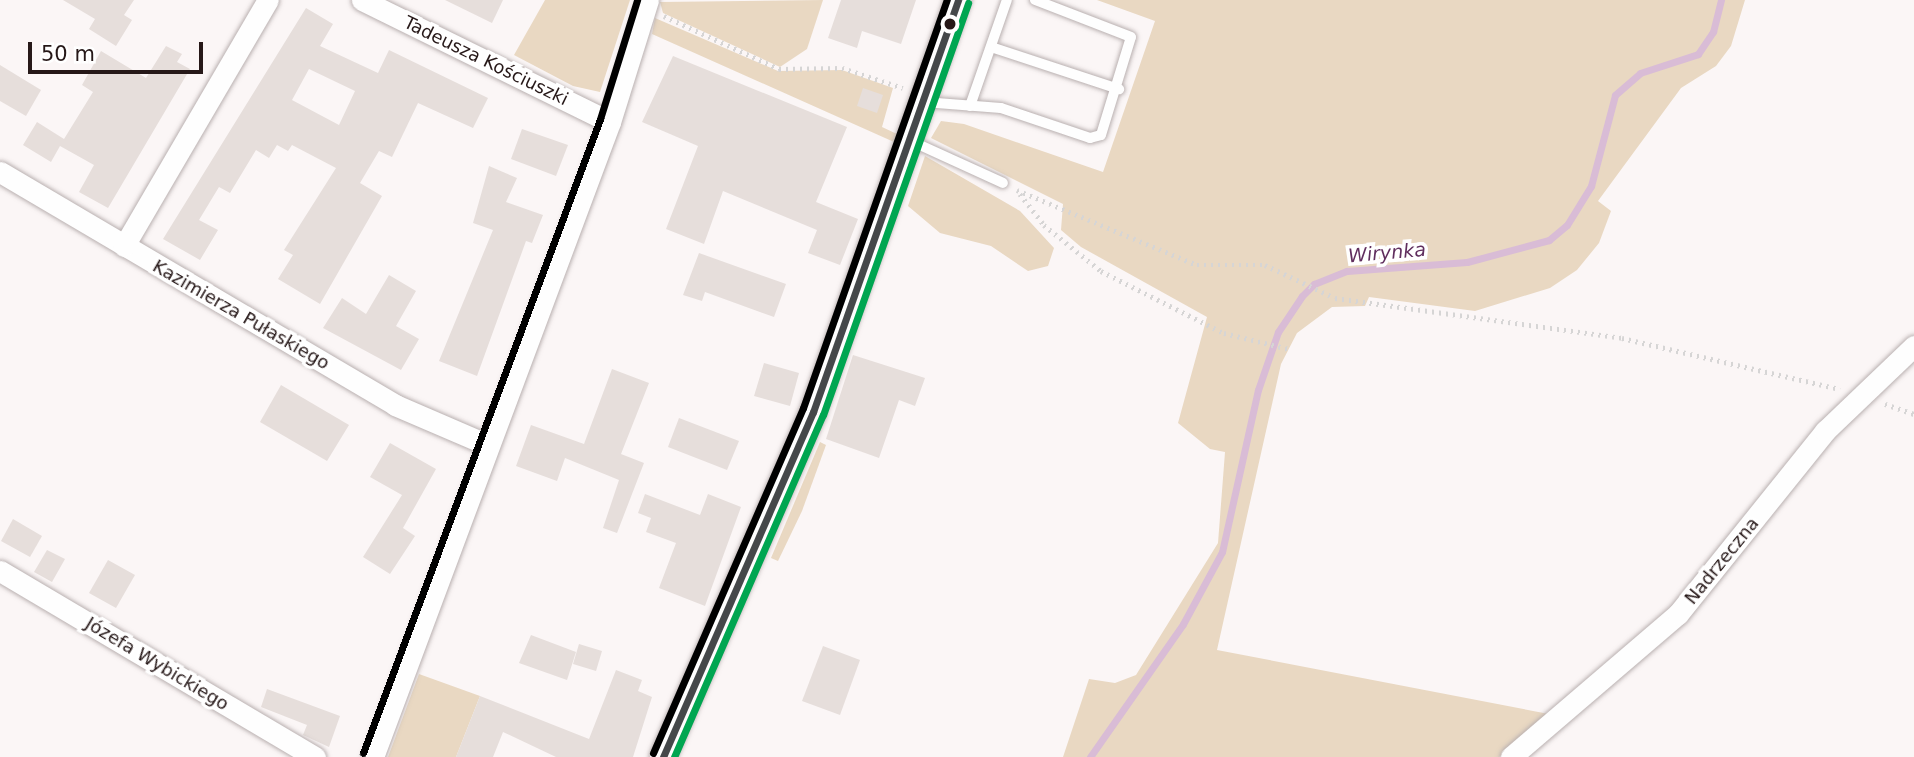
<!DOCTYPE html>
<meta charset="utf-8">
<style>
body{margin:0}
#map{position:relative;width:1914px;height:757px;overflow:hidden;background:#fbf6f6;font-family:"DejaVu Sans",sans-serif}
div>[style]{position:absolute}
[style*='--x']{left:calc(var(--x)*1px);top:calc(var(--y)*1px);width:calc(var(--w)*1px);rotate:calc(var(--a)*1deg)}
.green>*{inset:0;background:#e9d8c2}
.stream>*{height:7px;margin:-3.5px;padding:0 3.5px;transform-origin:3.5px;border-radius:3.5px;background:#d9bcd6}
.building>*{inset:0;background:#e6dedb}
.path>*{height:4.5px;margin-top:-2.25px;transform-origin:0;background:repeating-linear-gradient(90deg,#d6d5d5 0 2px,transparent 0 7px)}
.roads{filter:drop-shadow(0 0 2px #b9b0b0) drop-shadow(0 0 2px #b9b0b0)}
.service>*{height:10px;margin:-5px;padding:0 5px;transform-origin:5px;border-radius:5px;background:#fefefe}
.minor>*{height:21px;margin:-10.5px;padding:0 10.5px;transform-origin:10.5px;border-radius:10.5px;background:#fefefe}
.tertiary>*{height:26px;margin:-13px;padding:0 13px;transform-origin:13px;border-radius:13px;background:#fefefe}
.bus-1>*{height:7px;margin:-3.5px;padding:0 3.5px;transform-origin:3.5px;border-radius:3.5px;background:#45484a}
.bus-2>*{height:7px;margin:-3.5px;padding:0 3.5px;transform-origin:3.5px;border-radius:3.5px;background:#00a651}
.bus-3>*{height:7px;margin:-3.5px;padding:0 3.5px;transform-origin:3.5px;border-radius:3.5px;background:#000}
.dots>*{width:19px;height:19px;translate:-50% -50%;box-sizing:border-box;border:4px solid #fff;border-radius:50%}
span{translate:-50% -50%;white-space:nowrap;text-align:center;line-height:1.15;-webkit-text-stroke:7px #fff;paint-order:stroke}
.street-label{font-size:18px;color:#261818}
.water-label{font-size:19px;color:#602e5e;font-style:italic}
.scale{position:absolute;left:28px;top:42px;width:175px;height:32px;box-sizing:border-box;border:4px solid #261818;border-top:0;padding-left:9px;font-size:21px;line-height:24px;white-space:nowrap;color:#261818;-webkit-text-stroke:5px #fff;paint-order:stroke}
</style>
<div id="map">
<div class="green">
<i style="clip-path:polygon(545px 0,630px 0,600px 92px,573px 86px,514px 55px)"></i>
<i style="clip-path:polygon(823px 0,807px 49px,780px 67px,663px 13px,660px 2px)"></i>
<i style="clip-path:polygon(1097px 0,1745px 0,1731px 46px,1716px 66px,1681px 88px,1598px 201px,1611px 211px,1599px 243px,1577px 270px,1550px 288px,1475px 311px,1369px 297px,1365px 306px,1332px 307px,1297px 333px,1281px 364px,1217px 650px,1554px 715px,1499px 757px,1063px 757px,1089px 679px,1115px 683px,1136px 675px,1218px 543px,1225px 452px,1210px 449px,1178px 423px,1207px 317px,1081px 247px,1061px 230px,1063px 204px,931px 138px,941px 121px,964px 124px,1103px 172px,1155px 21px)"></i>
<i style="clip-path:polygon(655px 18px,778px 71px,842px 70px,893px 88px,882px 127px,897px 134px,894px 142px,652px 34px)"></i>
<i style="clip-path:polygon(925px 156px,1020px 211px,1054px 248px,1048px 266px,1028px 271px,991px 246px,940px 233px,908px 206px)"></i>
<i style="clip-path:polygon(820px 442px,826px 445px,802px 511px,778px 561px,771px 558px)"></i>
<i style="clip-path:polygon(419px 674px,480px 696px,456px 757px,388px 757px)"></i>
</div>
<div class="stream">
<i style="--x:1090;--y:757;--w:162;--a:-55"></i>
<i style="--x:1183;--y:624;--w:82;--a:-61.6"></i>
<i style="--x:1222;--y:552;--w:166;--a:-77.5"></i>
<i style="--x:1258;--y:390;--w:61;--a:-71"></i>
<i style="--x:1278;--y:332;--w:43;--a:-56.3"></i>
<i style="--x:1302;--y:296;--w:17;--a:-45"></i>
<i style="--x:1314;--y:284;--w:35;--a:-22"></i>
<i style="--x:1347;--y:271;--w:120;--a:-4.3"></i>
<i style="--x:1467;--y:262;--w:85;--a:-15"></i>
<i style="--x:1549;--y:240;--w:23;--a:-40"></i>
<i style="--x:1567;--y:225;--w:46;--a:-58.4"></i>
<i style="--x:1591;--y:186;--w:94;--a:-75.2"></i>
<i style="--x:1615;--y:95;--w:33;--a:-41"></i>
<i style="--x:1640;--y:73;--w:61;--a:-18.1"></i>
<i style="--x:1698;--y:54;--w:27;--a:-56"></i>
<i style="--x:1713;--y:32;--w:33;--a:-76"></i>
</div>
<div class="building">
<i style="clip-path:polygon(63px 0,134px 0,124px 15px,132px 20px,116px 46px,89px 29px,95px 19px)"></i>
<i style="clip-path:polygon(445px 0,503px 0,492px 23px)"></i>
<i style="clip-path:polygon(841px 0,916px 0,901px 44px,862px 31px,857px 48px,828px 38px)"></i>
<i style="clip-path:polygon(evenodd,306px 8px,333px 24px,320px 46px,378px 73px,389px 50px,488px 98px,473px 128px,418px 103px,392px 157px,379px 151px,360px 183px,382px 196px,320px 304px,278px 279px,293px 255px,284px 250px,336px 168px,292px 145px,288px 151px,277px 145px,269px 158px,256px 150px,230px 193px,219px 187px,199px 220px,218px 230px,200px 260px,163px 239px,306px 8px,309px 69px,355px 91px,339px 125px,292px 100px,309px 69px)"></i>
<i style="clip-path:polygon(166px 46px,182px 54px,177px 62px,190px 69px,108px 208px,79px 192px,94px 165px,60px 146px,51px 162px,23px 145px,37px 122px,64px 139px,93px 92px,82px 85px,101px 51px,146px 78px)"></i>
<i style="clip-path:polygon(673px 56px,847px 127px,816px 202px,858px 219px,840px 265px,808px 253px,817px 230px,723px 191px,704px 244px,666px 229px,698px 146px,642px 122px)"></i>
<i style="clip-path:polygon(0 65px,41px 90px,26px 116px,0 101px)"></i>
<i style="clip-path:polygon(863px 88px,883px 95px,877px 113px,857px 106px)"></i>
<i style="clip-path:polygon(522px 129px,568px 145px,556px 176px,511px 159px)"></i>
<i style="clip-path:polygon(489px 166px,517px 178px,506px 202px,543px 215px,532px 243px,526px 241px,477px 376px,439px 361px,493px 230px,473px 223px)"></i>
<i style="clip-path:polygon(699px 253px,786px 284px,774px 317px,705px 292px,702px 301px,683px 295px)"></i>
<i style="clip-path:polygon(389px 275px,416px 291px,396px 326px,419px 339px,401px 370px,323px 328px,342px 298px,366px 314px)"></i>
<i style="clip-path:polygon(853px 355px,925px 378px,915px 406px,899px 400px,879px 458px,826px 439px)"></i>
<i style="clip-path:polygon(764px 363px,799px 373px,790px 406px,754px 396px)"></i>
<i style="clip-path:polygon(612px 369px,649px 383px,621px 454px,644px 463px,617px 533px,603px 528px,619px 480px,565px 458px,557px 481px,516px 466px,531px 425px,584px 444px)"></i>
<i style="clip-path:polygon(281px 385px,349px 425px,327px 461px,260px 422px)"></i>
<i style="clip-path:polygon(679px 418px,739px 441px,727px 470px,668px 447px)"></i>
<i style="clip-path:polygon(390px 443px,436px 469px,403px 528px,415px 536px,390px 574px,363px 557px,402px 495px,370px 477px)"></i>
<i style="clip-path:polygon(645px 494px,700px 515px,708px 494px,741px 507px,705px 606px,659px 588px,676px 543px,646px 532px,651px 518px,638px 513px)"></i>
<i style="clip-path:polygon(13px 519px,42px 536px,30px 557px,1px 541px)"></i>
<i style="clip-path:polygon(47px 550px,65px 559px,52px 582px,34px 572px)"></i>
<i style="clip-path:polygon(108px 560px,135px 575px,116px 608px,89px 593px)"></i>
<i style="clip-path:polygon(531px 635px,576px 652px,567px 680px,519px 663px)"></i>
<i style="clip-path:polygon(579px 644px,602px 651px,596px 671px,573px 664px)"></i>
<i style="clip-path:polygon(823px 646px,860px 660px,840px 715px,802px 701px)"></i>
<i style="clip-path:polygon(616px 670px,642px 680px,638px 691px,652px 697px,633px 757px,556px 757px,503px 732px,493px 757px,456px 757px,480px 696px,589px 739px)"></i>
<i style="clip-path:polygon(267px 689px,340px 716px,329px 747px,303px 735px,307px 725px,261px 707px)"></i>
</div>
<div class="path">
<i style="--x:664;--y:16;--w:127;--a:24.7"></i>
<i style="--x:779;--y:69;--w:63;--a:-0.9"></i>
<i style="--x:842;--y:68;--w:64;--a:18.2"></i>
<i style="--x:1017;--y:190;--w:195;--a:22.6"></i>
<i style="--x:1197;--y:265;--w:68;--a:0"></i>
<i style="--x:1265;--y:265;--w:77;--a:25.2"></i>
<i style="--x:1335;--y:298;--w:290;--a:7.9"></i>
<i style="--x:1622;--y:338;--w:224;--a:13.2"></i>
<i style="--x:1020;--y:194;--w:39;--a:52"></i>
<i style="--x:1044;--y:225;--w:73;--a:38.9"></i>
<i style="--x:1101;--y:271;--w:138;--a:26.8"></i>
<i style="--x:1224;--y:333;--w:67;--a:13.8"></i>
<i style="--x:1885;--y:404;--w:31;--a:19"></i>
</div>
<div class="roads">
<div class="service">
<i style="--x:991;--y:47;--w:135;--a:18.2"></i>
<i style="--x:924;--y:102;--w:77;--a:4.5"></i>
<i style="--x:1001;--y:108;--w:94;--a:18.6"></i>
<i style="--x:1090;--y:138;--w:11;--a:-15"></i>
<i style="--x:1101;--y:135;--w:102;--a:-73"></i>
<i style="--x:1131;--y:37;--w:103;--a:-158.9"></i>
<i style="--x:970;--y:106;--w:112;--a:-70.8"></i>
<i style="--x:911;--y:141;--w:101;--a:24.5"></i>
</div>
<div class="minor">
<i style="--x:362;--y:0;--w:276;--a:26.2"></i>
<i style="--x:0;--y:172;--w:459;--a:30.5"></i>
<i style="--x:395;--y:405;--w:101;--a:23.3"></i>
<i style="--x:124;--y:246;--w:285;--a:-59.7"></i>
<i style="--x:0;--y:571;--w:366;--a:30.6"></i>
<i style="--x:373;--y:757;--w:678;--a:-69.53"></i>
<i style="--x:610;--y:122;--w:128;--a:-72.7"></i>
<i style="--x:1511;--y:757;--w:220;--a:-40.6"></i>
<i style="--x:1678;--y:614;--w:235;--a:-51.2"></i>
<i style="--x:1825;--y:431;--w:123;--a:-43.7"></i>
</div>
<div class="tertiary">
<i style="--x:663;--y:757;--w:376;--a:-66.5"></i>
<i style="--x:813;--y:412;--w:437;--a:-70.6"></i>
</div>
</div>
<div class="bus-1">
<i style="--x:663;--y:757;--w:376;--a:-66.5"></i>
<i style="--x:813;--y:412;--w:437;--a:-70.6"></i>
</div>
<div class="bus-2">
<i style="--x:674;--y:757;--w:373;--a:-66.5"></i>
<i style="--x:823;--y:415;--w:437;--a:-70.6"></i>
</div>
<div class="bus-3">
<i style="--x:363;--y:753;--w:677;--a:-69.5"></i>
<i style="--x:600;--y:119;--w:125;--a:-72.7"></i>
<i style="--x:653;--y:753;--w:376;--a:-66.5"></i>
<i style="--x:803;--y:408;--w:433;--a:-70.6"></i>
</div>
<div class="dots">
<i style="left:950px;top:24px;background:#261818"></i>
</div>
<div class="street-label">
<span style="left:486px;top:61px;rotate:26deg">Tadeusza Kościuszki</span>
<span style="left:241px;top:315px;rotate:30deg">Kazimierza Pułaskiego</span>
<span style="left:1722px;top:561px;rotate:-51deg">Nadrzeczna</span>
<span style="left:157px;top:664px;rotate:31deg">Józefa Wybickiego</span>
</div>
<div class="water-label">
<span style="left:1387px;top:253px;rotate:-5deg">Wirynka</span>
</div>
<div class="scale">50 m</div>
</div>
